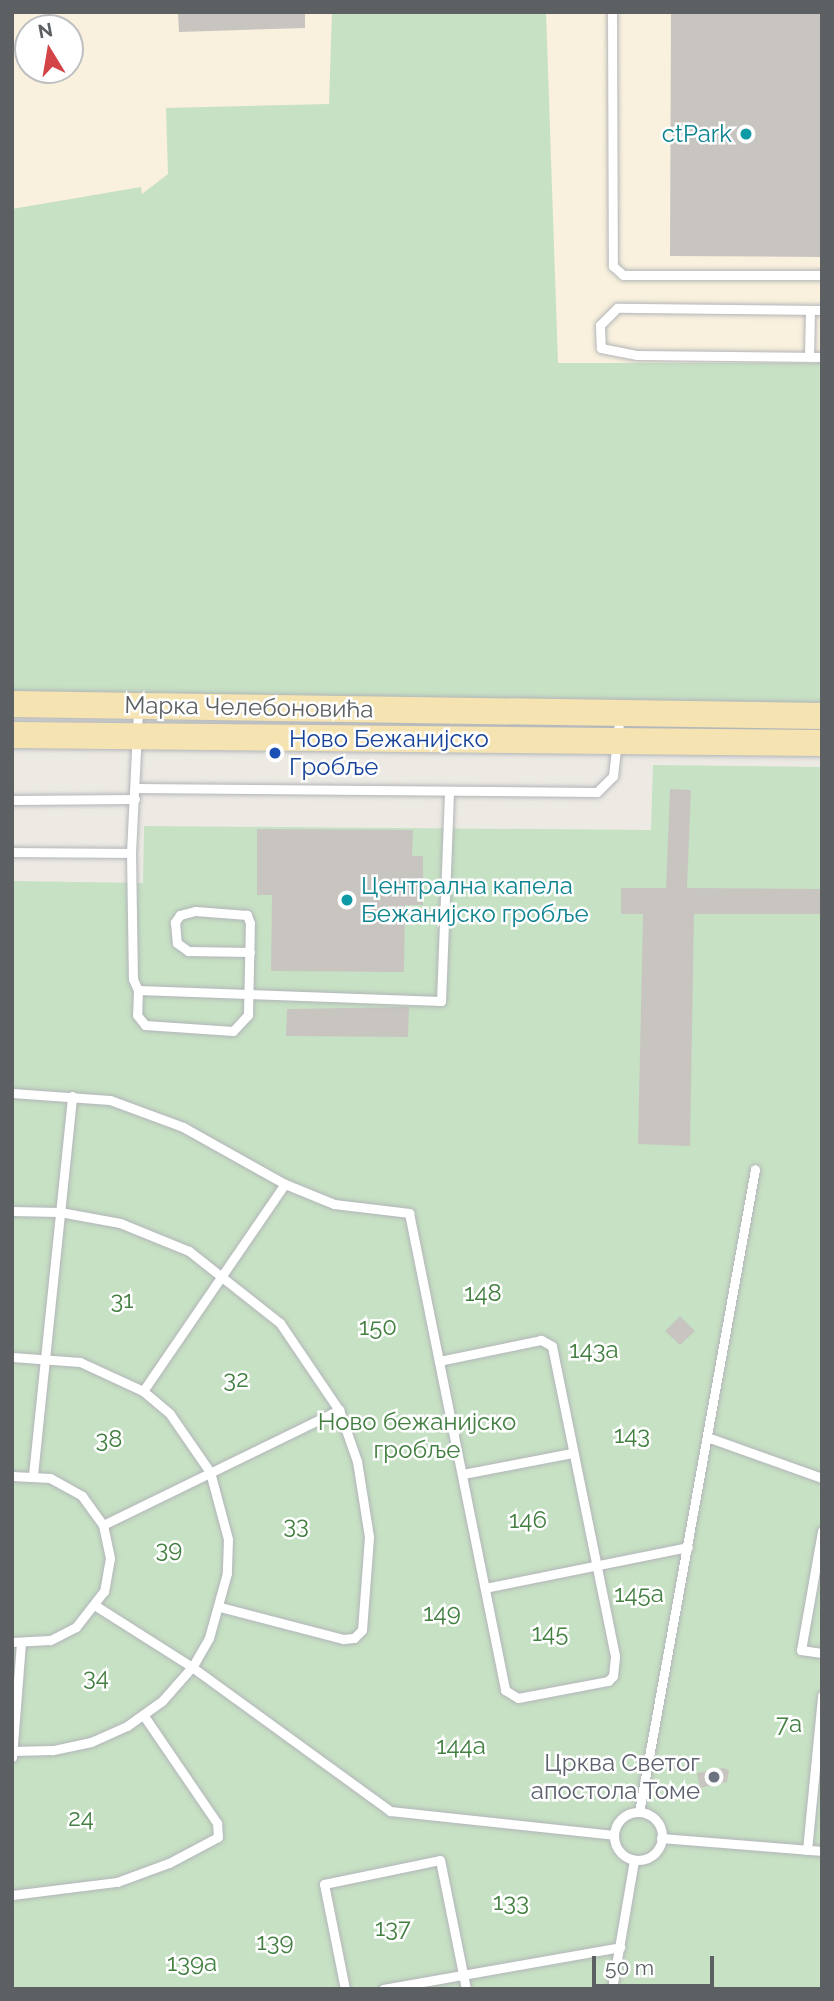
<!DOCTYPE html>
<meta charset="utf-8">
<style>
body{margin:0}
#map{position:relative;width:834px;height:2001px;overflow:hidden;background:#edeae4;font-family:Raleway,sans-serif}
div>[style]{position:absolute}
[style*='--x']{left:calc(var(--x)*1px);top:calc(var(--y)*1px);width:calc(var(--w)*1px);rotate:calc(var(--a)*1deg)}
.commercial>*{inset:0;background:#f9f0dd}
.green>*{inset:0;background:#c7e1c4}
.building>*{inset:0;background:#c8c5c1}
.roads{filter:drop-shadow(0 0 2px #b2b5b8) drop-shadow(0 0 2px #b2b5b8)}
.lane>*{height:9px;margin:-4.5px;padding:0 4.5px;transform-origin:4.5px;border-radius:4.5px;background:#fff}
.lane>.ring{margin:-4.5px;padding:0;box-sizing:content-box;background:none;border:9px solid #fff;border-radius:50%}
.primary>*{height:26px;margin:-13px;padding:0 13px;transform-origin:13px;border-radius:13px;background:#f5e4b2}
.dots>*{width:19px;height:19px;translate:-50% -50%;box-sizing:border-box;border:4px solid #fff;border-radius:50%}
span{translate:-50% -50%;white-space:nowrap;text-align:center;line-height:1.15;-webkit-text-stroke:5px #fff;paint-order:stroke}
.culture-label{font-size:24px;color:#0d838f}
.right{translate:-100% -50%;text-align:right}
.left{translate:0 -50%;text-align:left}
.street-label{font-size:24px;color:#5c6063}
.transit-label{font-size:24px;color:#164399}
.park-label{font-size:24px;color:#427f40}
.worship-label{font-size:24px;color:#5b616d}
.frame{position:absolute;inset:0;border:14px solid #5c6063;pointer-events:none}
.north{position:absolute;left:14px;top:14px;width:70px;height:70px;box-sizing:border-box;background:#fff;border:2px solid #bebfc1;border-radius:50%;rotate:349deg;font-size:19px;font-weight:700;line-height:28px;text-align:center;color:#5c6063}
.north::after{content:'';display:block;margin:auto;width:24px;height:32px;background:#d34446;clip-path:polygon(50% 0,100% 100%,50% 72%,0 100%)}
.scale{position:absolute;left:592px;top:1956px;width:122px;height:32px;box-sizing:border-box;border:4px solid #5c6063;border-top:0;padding-left:9px;font-size:21px;line-height:24px;white-space:nowrap;color:#5c6063;-webkit-text-stroke:5px #fff;paint-order:stroke}
</style>
<div id="map">
<div class="commercial">
<i style="clip-path:polygon(evenodd,12px 12px,822px 12px,822px 691px,12px 688px,12px 12px,28px 28px,70px 28px,70px 70px,28px 70px,28px 28px)"></i>
</div>
<div class="green">
<i style="clip-path:polygon(332px 12px,546px 12px,558px 363px,822px 363px,822px 707px,12px 703px,12px 209px,141px 187px,142px 194px,168px 174px,166px 108px,329px 104px)"></i>
<i style="clip-path:polygon(653px 765px,822px 767px,822px 1989px,12px 1989px,12px 881px,143px 883px,144px 826px,651px 830px)"></i>
</div>
<div class="building">
<i style="clip-path:polygon(178px 12px,305px 12px,305px 28px,179px 32px)"></i>
<i style="clip-path:polygon(671px 12px,822px 12px,822px 257px,670px 256px)"></i>
<i style="clip-path:polygon(670px 789px,691px 790px,687px 888px,822px 889px,822px 914px,694px 914px,690px 1146px,638px 1144px,643px 914px,621px 914px,621px 888px,666px 888px)"></i>
<i style="clip-path:polygon(257px 829px,413px 830px,412px 856px,423px 856px,423px 905px,405px 905px,404px 972px,271px 971px,272px 895px,257px 895px)"></i>
<i style="clip-path:polygon(409px 1007px,408px 1037px,286px 1036px,287px 1009px)"></i>
<i style="clip-path:polygon(680px 1316px,695px 1331px,680px 1345px,665px 1331px)"></i>
<i style="clip-path:polygon(723px 1768px,729px 1770px,727px 1782px,700px 1788px,697px 1773px)"></i>
</div>
<div class="roads">
<div class="lane">
<i style="--x:612;--y:12;--w:254;--a:89.8"></i>
<i style="--x:613;--y:266;--w:13;--a:42"></i>
<i style="--x:623;--y:275;--w:199;--a:0"></i>
<i style="--x:822;--y:310;--w:205;--a:-179.4"></i>
<i style="--x:617;--y:308;--w:24;--a:135"></i>
<i style="--x:600;--y:325;--w:23;--a:88"></i>
<i style="--x:601;--y:348;--w:37;--a:11"></i>
<i style="--x:637;--y:355;--w:185;--a:0.6"></i>
<i style="--x:809;--y:357;--w:47;--a:-88.8"></i>
<i style="--x:135;--y:788;--w:462;--a:0.5"></i>
<i style="--x:597;--y:792;--w:23;--a:-45"></i>
<i style="--x:613;--y:776;--w:62;--a:-83.6"></i>
<i style="--x:12;--y:800;--w:123;--a:-0.5"></i>
<i style="--x:12;--y:852;--w:119;--a:0.5"></i>
<i style="--x:131;--y:853;--w:145;--a:-87.2"></i>
<i style="--x:131;--y:853;--w:126;--a:89.1"></i>
<i style="--x:133;--y:979;--w:12;--a:66"></i>
<i style="--x:138;--y:990;--w:303;--a:2.1"></i>
<i style="--x:441;--y:1001;--w:209;--a:-87.8"></i>
<i style="--x:138;--y:990;--w:25;--a:92"></i>
<i style="--x:137;--y:1015;--w:13;--a:51"></i>
<i style="--x:145;--y:1025;--w:88;--a:3.9"></i>
<i style="--x:233;--y:1031;--w:22;--a:-47"></i>
<i style="--x:248;--y:1015;--w:92;--a:-88.8"></i>
<i style="--x:250;--y:923;--w:9;--a:-111"></i>
<i style="--x:247;--y:915;--w:52;--a:-175.6"></i>
<i style="--x:195;--y:911;--w:16;--a:165"></i>
<i style="--x:180;--y:915;--w:9;--a:126"></i>
<i style="--x:175;--y:922;--w:21;--a:85"></i>
<i style="--x:177;--y:943;--w:14;--a:36"></i>
<i style="--x:188;--y:951;--w:62;--a:0.9"></i>
<i style="--x:12;--y:1093;--w:98;--a:4.1"></i>
<i style="--x:110;--y:1100;--w:78;--a:20.3"></i>
<i style="--x:183;--y:1127;--w:117;--a:29.2"></i>
<i style="--x:285;--y:1184;--w:53;--a:22.2"></i>
<i style="--x:334;--y:1204;--w:76;--a:6.8"></i>
<i style="--x:409;--y:1213;--w:487;--a:78.6"></i>
<i style="--x:505;--y:1690;--w:15;--a:32"></i>
<i style="--x:518;--y:1698;--w:92;--a:-10.7"></i>
<i style="--x:608;--y:1681;--w:7;--a:-45"></i>
<i style="--x:613;--y:1676;--w:20;--a:-84"></i>
<i style="--x:615;--y:1656;--w:316;--a:-101.5"></i>
<i style="--x:552;--y:1346;--w:13;--a:-151"></i>
<i style="--x:541;--y:1340;--w:104;--a:168.4"></i>
<i style="--x:12;--y:1211;--w:48;--a:1.2"></i>
<i style="--x:60;--y:1212;--w:61;--a:10.4"></i>
<i style="--x:120;--y:1223;--w:74;--a:22.1"></i>
<i style="--x:189;--y:1251;--w:116;--a:38.4"></i>
<i style="--x:280;--y:1323;--w:105;--a:55.9"></i>
<i style="--x:339;--y:1410;--w:54;--a:70.6"></i>
<i style="--x:357;--y:1461;--w:77;--a:81"></i>
<i style="--x:369;--y:1537;--w:93;--a:94.3"></i>
<i style="--x:362;--y:1630;--w:11;--a:135"></i>
<i style="--x:354;--y:1638;--w:11;--a:175"></i>
<i style="--x:343;--y:1639;--w:127;--a:-165.4"></i>
<i style="--x:12;--y:1357;--w:68;--a:4.2"></i>
<i style="--x:80;--y:1362;--w:69;--a:24.7"></i>
<i style="--x:143;--y:1391;--w:35;--a:40"></i>
<i style="--x:170;--y:1414;--w:70;--a:55.4"></i>
<i style="--x:210;--y:1472;--w:69;--a:75"></i>
<i style="--x:228;--y:1539;--w:34;--a:92"></i>
<i style="--x:227;--y:1573;--w:67;--a:105.5"></i>
<i style="--x:209;--y:1638;--w:34;--a:120"></i>
<i style="--x:192;--y:1667;--w:45;--a:131.4"></i>
<i style="--x:162;--y:1701;--w:43;--a:144.5"></i>
<i style="--x:127;--y:1726;--w:39;--a:156"></i>
<i style="--x:91;--y:1742;--w:40;--a:168"></i>
<i style="--x:52;--y:1750;--w:40;--a:178.6"></i>
<i style="--x:143;--y:1391;--w:251;--a:-55.6"></i>
<i style="--x:707;--y:1437;--w:122;--a:19.6"></i>
<i style="--x:463;--y:1474;--w:111;--a:-10.9"></i>
<i style="--x:33;--y:1475;--w:381;--a:-84.1"></i>
<i style="--x:12;--y:1476;--w:38;--a:3"></i>
<i style="--x:50;--y:1478;--w:37;--a:29"></i>
<i style="--x:82;--y:1496;--w:36;--a:54"></i>
<i style="--x:103;--y:1525;--w:34;--a:78"></i>
<i style="--x:110;--y:1558;--w:34;--a:100"></i>
<i style="--x:104;--y:1591;--w:46;--a:127.9"></i>
<i style="--x:76;--y:1627;--w:29;--a:153"></i>
<i style="--x:50;--y:1640;--w:38;--a:177"></i>
<i style="--x:103;--y:1525;--w:263;--a:-26"></i>
<i style="--x:822;--y:1531;--w:121;--a:100"></i>
<i style="--x:801;--y:1650;--w:21;--a:8"></i>
<i style="--x:485;--y:1588;--w:207;--a:-11.4"></i>
<i style="--x:96;--y:1606;--w:114;--a:32.4"></i>
<i style="--x:192;--y:1667;--w:245;--a:36"></i>
<i style="--x:390;--y:1811;--w:225;--a:6.1"></i>
<i style="--x:12;--y:1757;--w:114;--a:-85.5"></i>
<i style="--x:639;--y:1812;--w:653;--a:-79.77"></i>
<i class="ring" style="left:614px;top:1812px;width:39px;height:39px"></i>
<i style="--x:661;--y:1838;--w:162;--a:4.6"></i>
<i style="--x:807;--y:1850;--w:155;--a:-84.4"></i>
<i style="--x:12;--y:1895;--w:106;--a:-7.1"></i>
<i style="--x:117;--y:1882;--w:55;--a:-20.1"></i>
<i style="--x:169;--y:1863;--w:55;--a:-28"></i>
<i style="--x:218;--y:1837;--w:14;--a:-94"></i>
<i style="--x:217;--y:1823;--w:130;--a:-124.3"></i>
<i style="--x:345;--y:1989;--w:107;--a:-101.3"></i>
<i style="--x:324;--y:1884;--w:118;--a:-11.7"></i>
<i style="--x:440;--y:1860;--w:132;--a:78.6"></i>
<i style="--x:383;--y:1989;--w:241;--a:-10"></i>
<i style="--x:612;--y:1989;--w:131;--a:-80.3"></i>
</div>
<div class="primary">
<i style="--x:12;--y:704;--w:810;--a:0.85"></i>
<i style="--x:12;--y:735;--w:810;--a:0.57"></i>
</div>
</div>
<div class="dots">
<i style="left:746px;top:134px;background:#0f9aa8"></i>
<i style="left:275px;top:753px;background:#1a4fb4"></i>
<i style="left:347px;top:900px;background:#0f9aa8"></i>
<i style="left:714px;top:1777px;background:#6b7280"></i>
</div>
<div class="culture-label">
<span class="right" style="left:732px;top:134px">ctPark</span>
<span class="left" style="left:361px;top:900px">Централна капела<br>Бежанијско гробље</span>
</div>
<div class="street-label">
<span style="left:249px;top:707px;rotate:1deg">Марка Челебоновића</span>
</div>
<div class="transit-label">
<span class="left" style="left:289px;top:753px">Ново Бежанијско<br>Гробље</span>
</div>
<div class="park-label">
<span style="left:483px;top:1293px">148</span>
<span style="left:122px;top:1300px">31</span>
<span style="left:378px;top:1327px">150</span>
<span style="left:594px;top:1350px">143a</span>
<span style="left:236px;top:1379px">32</span>
<span style="left:417px;top:1436px">Ново бежанијско<br>гробље</span>
<span style="left:632px;top:1435px">143</span>
<span style="left:109px;top:1439px">38</span>
<span style="left:528px;top:1520px">146</span>
<span style="left:296px;top:1525px">33</span>
<span style="left:169px;top:1549px">39</span>
<span style="left:639px;top:1594px">145a</span>
<span style="left:442px;top:1613px">149</span>
<span style="left:550px;top:1633px">145</span>
<span style="left:96px;top:1677px">34</span>
<span style="left:789px;top:1724px">7a</span>
<span style="left:461px;top:1746px">144a</span>
<span style="left:81px;top:1818px">24</span>
<span style="left:511px;top:1902px">133</span>
<span style="left:393px;top:1928px">137</span>
<span style="left:275px;top:1942px">139</span>
<span style="left:192px;top:1963px">139a</span>
</div>
<div class="worship-label">
<span class="right" style="left:700px;top:1777px">Црква Светог<br>апостола Томе</span>
</div>
<div class="frame"></div>
<div class="north">N</div>
<div class="scale">50 m</div>
</div>
